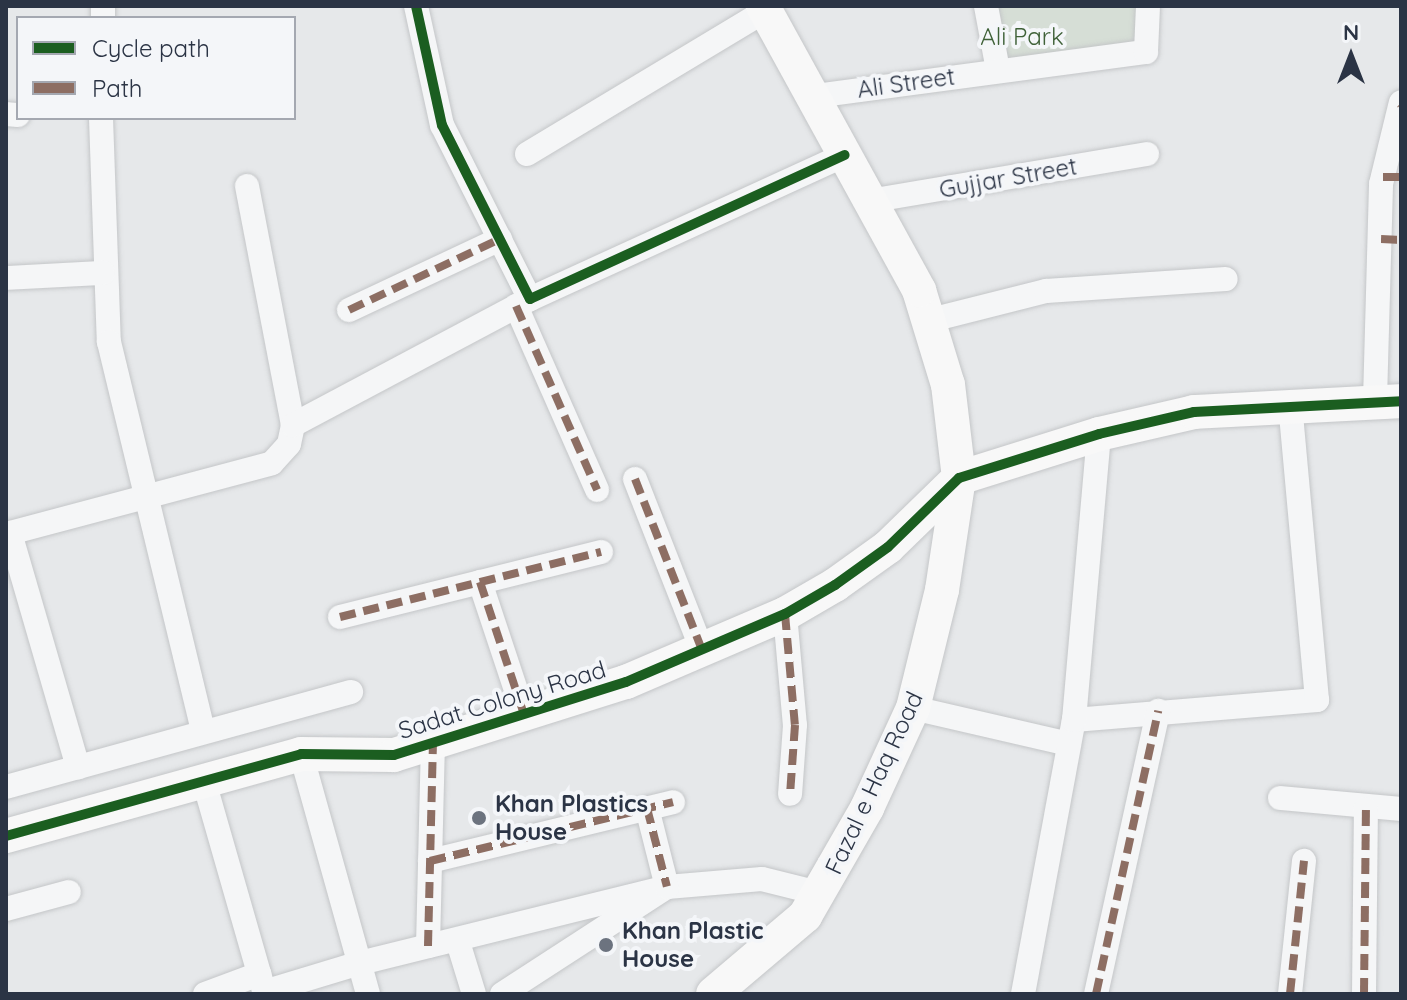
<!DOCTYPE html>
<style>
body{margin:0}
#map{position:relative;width:1407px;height:1000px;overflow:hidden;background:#e6e8ea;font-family:Quicksand,sans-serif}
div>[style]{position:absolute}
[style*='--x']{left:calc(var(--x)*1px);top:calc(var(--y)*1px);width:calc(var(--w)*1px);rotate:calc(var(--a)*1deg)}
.green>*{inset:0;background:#d6ded6}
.roads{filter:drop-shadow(0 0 2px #c4c6c8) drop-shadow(0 0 2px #c4c6c8)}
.street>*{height:24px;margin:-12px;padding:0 12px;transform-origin:12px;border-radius:12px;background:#f5f6f7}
.secondary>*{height:34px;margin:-17px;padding:0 17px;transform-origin:17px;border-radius:17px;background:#f8f8f8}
.quiet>*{height:8px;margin-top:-4px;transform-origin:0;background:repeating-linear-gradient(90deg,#8d6e63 0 16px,transparent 0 24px)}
.cycleway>*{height:10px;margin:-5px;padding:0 5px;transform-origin:5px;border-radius:5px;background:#1b5e20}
.dots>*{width:22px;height:22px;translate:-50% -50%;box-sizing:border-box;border:4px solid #f4f6f9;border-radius:50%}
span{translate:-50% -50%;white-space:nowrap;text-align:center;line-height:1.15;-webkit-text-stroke:8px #f4f6f9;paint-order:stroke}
.park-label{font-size:24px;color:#3f6138}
.street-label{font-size:24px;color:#2b3445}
.poi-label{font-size:24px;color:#2b3445;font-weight:700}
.left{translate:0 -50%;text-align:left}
.frame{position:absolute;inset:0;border:8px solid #2b3445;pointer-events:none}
.legend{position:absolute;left:16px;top:16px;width:280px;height:104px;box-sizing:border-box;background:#f4f6f9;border:2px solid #a4a8b1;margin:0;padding:10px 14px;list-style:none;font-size:24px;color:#2b3445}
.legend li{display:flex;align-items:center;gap:16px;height:40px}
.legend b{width:40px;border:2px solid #a4a8b1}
.north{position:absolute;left:1311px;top:16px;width:80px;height:80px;-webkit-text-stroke:6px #f4f6f9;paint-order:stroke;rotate:0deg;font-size:22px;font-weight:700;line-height:32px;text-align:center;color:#2b3445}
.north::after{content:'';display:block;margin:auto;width:28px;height:36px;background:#2b3445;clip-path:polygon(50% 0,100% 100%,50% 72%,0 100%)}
</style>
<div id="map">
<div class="green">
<i style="clip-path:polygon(986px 6px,1148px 6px,1146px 52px,998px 70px)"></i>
</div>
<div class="roads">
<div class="street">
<i style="--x:416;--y:6;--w:122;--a:77.7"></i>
<i style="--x:442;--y:125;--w:195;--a:63.2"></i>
<i style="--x:530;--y:299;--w:346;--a:-24.6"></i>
<i style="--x:986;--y:6;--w:65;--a:79.4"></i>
<i style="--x:103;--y:18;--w:12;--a:-90"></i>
<i style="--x:815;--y:96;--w:334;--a:-7.6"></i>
<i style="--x:1146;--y:52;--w:46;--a:-87.5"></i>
<i style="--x:6;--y:114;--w:12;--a:5"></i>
<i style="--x:101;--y:118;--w:224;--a:88"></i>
<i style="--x:109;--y:342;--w:401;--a:76.4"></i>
<i style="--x:527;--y:154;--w:278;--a:-31"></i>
<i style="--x:247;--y:186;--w:243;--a:79.1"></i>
<i style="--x:869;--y:201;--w:282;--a:-9.6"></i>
<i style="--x:6;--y:278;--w:97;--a:-3"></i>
<i style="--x:516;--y:306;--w:201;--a:66.2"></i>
<i style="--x:349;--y:310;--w:167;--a:-25.2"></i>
<i style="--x:931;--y:320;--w:119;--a:-14.2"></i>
<i style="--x:1046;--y:291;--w:180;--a:-3.8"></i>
<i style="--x:1375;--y:400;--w:216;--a:-88.4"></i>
<i style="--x:1381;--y:184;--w:84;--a:-76.3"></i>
<i style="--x:635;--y:479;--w:184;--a:68.6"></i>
<i style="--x:10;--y:533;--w:244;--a:73.8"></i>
<i style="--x:6;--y:534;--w:275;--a:-14.9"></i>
<i style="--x:272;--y:463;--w:25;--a:-48"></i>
<i style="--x:289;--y:444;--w:19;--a:-78"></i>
<i style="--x:293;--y:425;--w:268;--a:-28"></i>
<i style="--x:480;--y:582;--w:139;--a:71.6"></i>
<i style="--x:785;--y:614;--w:111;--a:84.9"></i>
<i style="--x:795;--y:725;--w:69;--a:94.1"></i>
<i style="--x:340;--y:617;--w:269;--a:-14"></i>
<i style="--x:913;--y:708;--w:160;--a:13"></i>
<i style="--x:1074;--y:720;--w:244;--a:-4.7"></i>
<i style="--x:1317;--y:700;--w:296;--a:-95.2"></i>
<i style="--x:301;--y:754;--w:249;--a:74.4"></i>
<i style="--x:203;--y:778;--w:225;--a:74"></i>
<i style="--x:6;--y:787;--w:358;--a:-15.4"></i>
<i style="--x:1280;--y:798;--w:121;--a:5.2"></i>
<i style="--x:430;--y:861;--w:250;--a:-13.6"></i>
<i style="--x:6;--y:909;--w:65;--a:-15.1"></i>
<i style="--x:458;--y:942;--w:54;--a:72.9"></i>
<i style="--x:428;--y:946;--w:201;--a:-88.6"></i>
<i style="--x:264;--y:992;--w:100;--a:-16.8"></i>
<i style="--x:360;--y:963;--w:316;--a:-13.9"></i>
<i style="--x:667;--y:887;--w:95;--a:-4.8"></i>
<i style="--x:762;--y:879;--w:62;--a:14"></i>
<i style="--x:205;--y:994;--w:58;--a:-20.3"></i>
<i style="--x:502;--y:994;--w:197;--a:-33"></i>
<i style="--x:667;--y:887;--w:81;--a:-104.2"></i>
<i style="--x:1023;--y:994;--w:279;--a:-79.5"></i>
<i style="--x:1074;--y:720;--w:287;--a:-85"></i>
<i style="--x:1096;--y:994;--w:290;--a:-77.6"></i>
<i style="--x:1290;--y:994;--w:134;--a:-84"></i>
<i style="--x:1364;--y:994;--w:185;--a:-89.4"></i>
</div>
<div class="secondary">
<i style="--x:6;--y:836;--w:306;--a:-15.5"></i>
<i style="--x:301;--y:754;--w:93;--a:0.6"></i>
<i style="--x:394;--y:755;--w:243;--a:-17.5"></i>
<i style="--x:626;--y:682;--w:173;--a:-23.2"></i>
<i style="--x:785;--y:614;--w:58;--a:-30.1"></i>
<i style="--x:835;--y:585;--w:65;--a:-35.6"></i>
<i style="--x:888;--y:547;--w:99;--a:-44.2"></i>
<i style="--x:959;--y:478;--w:147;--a:-17.4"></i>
<i style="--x:1099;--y:434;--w:98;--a:-13"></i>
<i style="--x:1194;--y:412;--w:207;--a:-3"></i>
<i style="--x:713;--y:994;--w:121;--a:-40.3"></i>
<i style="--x:805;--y:916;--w:125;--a:-60.1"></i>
<i style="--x:867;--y:808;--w:110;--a:-65.3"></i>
<i style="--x:913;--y:708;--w:122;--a:-76.2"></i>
<i style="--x:942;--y:590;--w:113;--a:-81.4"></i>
<i style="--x:959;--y:478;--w:94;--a:-96.7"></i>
<i style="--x:948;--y:385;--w:99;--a:-107"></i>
<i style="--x:919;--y:290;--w:324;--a:-118.8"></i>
</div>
</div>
<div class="quiet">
<i style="--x:1400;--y:104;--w:1;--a:45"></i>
<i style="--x:1383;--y:177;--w:18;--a:0"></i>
<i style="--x:1381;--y:239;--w:20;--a:3"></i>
<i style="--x:516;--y:306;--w:201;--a:66.2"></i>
<i style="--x:349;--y:310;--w:167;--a:-25.2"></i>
<i style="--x:635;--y:479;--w:184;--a:68.6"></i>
<i style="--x:480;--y:582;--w:139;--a:71.6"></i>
<i style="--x:785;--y:614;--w:111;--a:84.9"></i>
<i style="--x:795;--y:725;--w:69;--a:94.1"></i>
<i style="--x:340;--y:617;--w:269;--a:-14"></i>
<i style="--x:647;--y:808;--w:81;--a:75.8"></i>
<i style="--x:430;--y:861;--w:250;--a:-13.6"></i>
<i style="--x:428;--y:946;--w:201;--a:-88.6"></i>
<i style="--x:1096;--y:994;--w:290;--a:-77.6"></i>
<i style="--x:1290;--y:994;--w:134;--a:-84"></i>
<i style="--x:1364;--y:994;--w:185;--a:-89.4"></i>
</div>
<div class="cycleway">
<i style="--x:416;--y:6;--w:122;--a:77.7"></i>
<i style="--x:442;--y:125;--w:195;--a:63.2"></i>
<i style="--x:530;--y:299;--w:346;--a:-24.6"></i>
<i style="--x:6;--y:836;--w:306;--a:-15.5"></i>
<i style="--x:301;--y:754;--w:93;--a:0.6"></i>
<i style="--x:394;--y:755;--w:243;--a:-17.5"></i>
<i style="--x:626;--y:682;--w:173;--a:-23.2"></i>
<i style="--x:785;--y:614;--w:58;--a:-30.1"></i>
<i style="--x:835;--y:585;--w:65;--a:-35.6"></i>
<i style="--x:888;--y:547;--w:99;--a:-44.2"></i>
<i style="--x:959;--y:478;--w:147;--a:-17.4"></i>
<i style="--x:1099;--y:434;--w:98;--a:-13"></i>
<i style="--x:1194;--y:412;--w:207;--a:-3"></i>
</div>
<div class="dots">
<i style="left:479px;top:818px;background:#6c737f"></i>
<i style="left:606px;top:945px;background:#6c737f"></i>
</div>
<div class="park-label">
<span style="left:1022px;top:37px">Ali Park</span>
</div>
<div class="street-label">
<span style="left:906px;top:83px;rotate:-8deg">Ali Street</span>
<span style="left:1008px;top:178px;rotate:-10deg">Gujjar Street</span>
<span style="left:502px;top:700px;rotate:-17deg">Sadat Colony Road</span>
<span style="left:874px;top:783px;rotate:-65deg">Fazal e Haq Road</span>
</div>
<div class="poi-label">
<span class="left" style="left:495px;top:818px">Khan Plastics<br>House</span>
<span class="left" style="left:622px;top:945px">Khan Plastic<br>House</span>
</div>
<div class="frame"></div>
<ul class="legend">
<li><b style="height:10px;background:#1b5e20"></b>Cycle path</li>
<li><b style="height:10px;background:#8d6e63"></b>Path</li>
</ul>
<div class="north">N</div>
</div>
